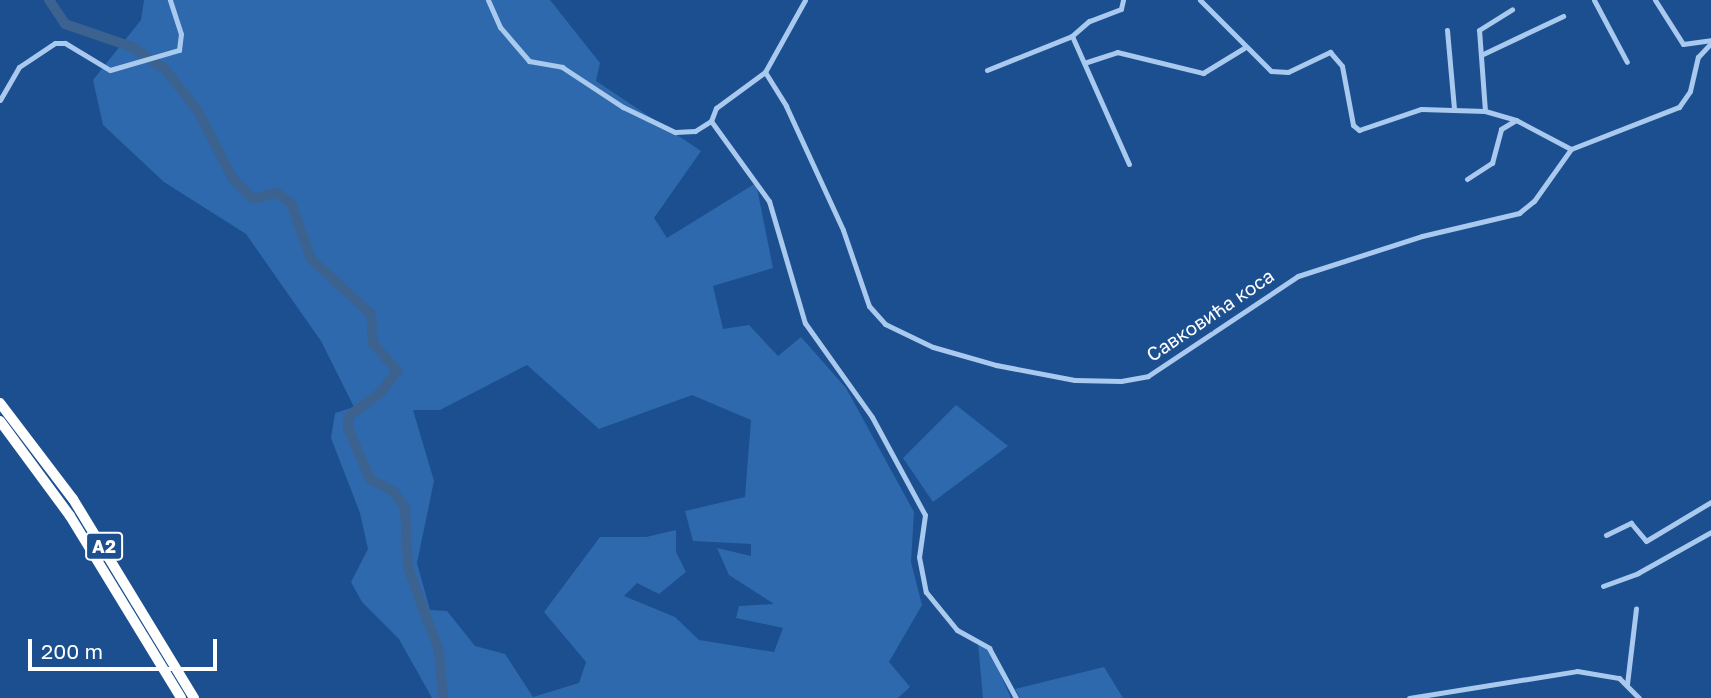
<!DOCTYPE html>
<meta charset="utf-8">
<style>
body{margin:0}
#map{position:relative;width:1711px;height:698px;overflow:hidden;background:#1b4f8f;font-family:"Golos Text",sans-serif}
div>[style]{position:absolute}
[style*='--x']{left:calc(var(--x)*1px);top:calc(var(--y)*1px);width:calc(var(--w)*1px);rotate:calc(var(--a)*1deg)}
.green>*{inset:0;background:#2e69ad}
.river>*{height:10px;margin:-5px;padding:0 5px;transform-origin:5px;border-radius:5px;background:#3c6290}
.minor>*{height:5px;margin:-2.5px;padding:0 2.5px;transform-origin:2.5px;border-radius:2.5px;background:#a9c9ee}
.motorway>*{height:10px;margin:-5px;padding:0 5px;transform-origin:5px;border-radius:5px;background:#fff}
span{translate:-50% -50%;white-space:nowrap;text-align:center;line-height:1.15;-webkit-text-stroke:7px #1b4f8f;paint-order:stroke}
.shield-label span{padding:2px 5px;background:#1b4f8f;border:2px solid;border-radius:5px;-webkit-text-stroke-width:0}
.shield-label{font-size:18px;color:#fff;font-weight:700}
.street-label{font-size:19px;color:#fff}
.scale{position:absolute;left:28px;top:639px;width:189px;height:32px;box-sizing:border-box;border:4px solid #fff;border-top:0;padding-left:9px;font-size:21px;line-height:24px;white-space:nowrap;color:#fff;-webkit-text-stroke:5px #1b4f8f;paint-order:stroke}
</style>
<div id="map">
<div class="green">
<i style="clip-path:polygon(evenodd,144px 0,550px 0,600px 63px,596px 81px,701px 151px,654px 218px,667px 238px,756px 183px,773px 268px,713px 286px,723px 329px,749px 325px,778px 356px,801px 337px,846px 388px,914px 512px,911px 562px,922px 605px,889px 662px,910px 687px,898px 698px,432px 698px,399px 639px,362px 602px,351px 582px,368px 549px,360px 513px,331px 438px,335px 413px,354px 407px,321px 341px,246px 234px,164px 182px,103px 125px,93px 80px,141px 20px,144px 0,527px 365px,599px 429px,692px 395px,751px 420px,745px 497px,685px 511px,693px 541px,751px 544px,751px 556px,717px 548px,729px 575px,774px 604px,739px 606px,736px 618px,783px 628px,774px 652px,699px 640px,675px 617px,624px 596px,637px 583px,659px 594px,686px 572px,676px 552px,676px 530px,646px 537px,600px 537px,544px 612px,586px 662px,579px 683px,533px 697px,505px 654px,475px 646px,447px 611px,430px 610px,417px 563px,434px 481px,413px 410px,440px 410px,527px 365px)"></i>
<i style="clip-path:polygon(956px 405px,1008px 446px,933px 502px,903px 458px)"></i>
<i style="clip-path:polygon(978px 643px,989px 649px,1011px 698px,983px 698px)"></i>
<i style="clip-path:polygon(1104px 667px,1123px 698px,1020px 698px,1015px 689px)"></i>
</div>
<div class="river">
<i style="--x:49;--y:0;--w:29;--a:56"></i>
<i style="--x:65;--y:24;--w:71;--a:18.9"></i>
<i style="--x:132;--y:47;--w:40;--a:34"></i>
<i style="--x:165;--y:69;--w:53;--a:51.8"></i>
<i style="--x:198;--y:111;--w:76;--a:62.8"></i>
<i style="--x:233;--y:179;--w:29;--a:44"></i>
<i style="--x:254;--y:199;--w:24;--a:-15"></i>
<i style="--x:277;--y:193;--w:17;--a:36"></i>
<i style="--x:291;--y:203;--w:59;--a:70.3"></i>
<i style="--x:311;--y:259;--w:81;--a:42.5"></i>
<i style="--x:371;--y:314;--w:29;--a:86"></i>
<i style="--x:373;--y:343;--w:37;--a:49"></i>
<i style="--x:397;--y:371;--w:26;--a:127"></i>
<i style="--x:381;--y:392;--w:40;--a:143"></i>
<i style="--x:349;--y:416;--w:12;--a:95"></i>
<i style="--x:348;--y:428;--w:56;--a:66.7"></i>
<i style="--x:370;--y:479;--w:27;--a:28"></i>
<i style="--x:394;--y:492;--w:19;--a:55"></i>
<i style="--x:405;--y:508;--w:60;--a:87.1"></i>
<i style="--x:408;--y:568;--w:89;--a:69.5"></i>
<i style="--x:439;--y:651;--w:47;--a:85.1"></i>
</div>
<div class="minor">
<i style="--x:488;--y:0;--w:30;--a:66"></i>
<i style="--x:500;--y:27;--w:45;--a:49.5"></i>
<i style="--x:529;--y:61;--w:34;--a:10"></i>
<i style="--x:562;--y:67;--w:73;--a:33.3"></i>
<i style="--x:623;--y:107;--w:58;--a:25.7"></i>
<i style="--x:675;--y:132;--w:20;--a:-3"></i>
<i style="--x:695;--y:131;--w:19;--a:-32"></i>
<i style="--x:711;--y:121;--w:99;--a:54.1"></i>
<i style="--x:769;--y:201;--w:127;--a:73.6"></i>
<i style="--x:805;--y:323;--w:115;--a:54.5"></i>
<i style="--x:872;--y:417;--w:111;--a:61.6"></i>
<i style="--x:925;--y:515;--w:42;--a:98.1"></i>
<i style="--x:919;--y:557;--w:36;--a:79"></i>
<i style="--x:926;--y:592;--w:49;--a:50.8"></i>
<i style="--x:957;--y:630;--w:37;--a:29"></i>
<i style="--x:989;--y:648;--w:57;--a:61.6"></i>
<i style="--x:1123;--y:0;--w:9;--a:103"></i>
<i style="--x:1121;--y:9;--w:34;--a:159"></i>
<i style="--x:1089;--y:21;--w:23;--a:139"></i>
<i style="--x:1072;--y:36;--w:140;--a:66"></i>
<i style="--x:1200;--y:0;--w:100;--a:45"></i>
<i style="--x:1271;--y:71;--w:17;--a:3"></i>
<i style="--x:1288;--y:72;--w:47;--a:-25.5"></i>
<i style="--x:1330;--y:52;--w:18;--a:49"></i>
<i style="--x:1342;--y:66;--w:60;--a:79.4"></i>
<i style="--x:1353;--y:125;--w:8;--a:40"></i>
<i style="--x:1359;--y:130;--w:65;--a:-18.7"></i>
<i style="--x:1421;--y:109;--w:64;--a:1.8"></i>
<i style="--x:1485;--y:111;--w:32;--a:16"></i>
<i style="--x:1516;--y:120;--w:62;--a:27.8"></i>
<i style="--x:1594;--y:0;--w:70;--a:62"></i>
<i style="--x:1655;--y:0;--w:52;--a:57.5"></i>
<i style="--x:1683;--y:44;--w:28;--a:-8"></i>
<i style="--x:1447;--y:30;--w:78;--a:84.9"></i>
<i style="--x:1481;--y:55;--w:91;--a:-25.4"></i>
<i style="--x:1087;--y:62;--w:32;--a:-18"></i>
<i style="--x:1117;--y:52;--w:89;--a:13.7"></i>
<i style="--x:1203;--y:73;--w:48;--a:-31.4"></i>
<i style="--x:987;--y:70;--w:92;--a:-21.8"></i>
<i style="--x:765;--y:72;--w:40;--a:58"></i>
<i style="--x:786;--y:106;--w:136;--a:65.3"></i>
<i style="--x:843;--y:230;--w:80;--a:71.1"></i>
<i style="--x:869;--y:306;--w:24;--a:48"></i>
<i style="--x:885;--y:324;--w:53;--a:25.6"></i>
<i style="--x:933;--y:347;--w:66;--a:15.9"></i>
<i style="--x:996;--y:365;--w:80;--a:10.8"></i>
<i style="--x:1075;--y:380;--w:46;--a:1.2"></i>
<i style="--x:1121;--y:381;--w:27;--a:-10"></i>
<i style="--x:1148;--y:376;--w:180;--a:-33.7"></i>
<i style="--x:1298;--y:276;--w:130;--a:-17.9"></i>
<i style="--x:1422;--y:236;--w:100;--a:-13.3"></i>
<i style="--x:1519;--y:213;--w:19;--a:-39"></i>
<i style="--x:1534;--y:201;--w:64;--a:-54.6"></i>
<i style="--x:1571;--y:149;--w:116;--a:-21.3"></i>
<i style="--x:1679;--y:107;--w:19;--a:-55"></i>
<i style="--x:1690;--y:91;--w:35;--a:-77"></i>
<i style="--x:1698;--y:57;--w:19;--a:-47"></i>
<i style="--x:765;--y:72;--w:82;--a:-60.9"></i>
<i style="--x:0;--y:100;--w:38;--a:-60"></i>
<i style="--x:19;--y:67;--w:43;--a:-33.7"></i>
<i style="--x:55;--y:43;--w:10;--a:0"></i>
<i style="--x:65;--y:43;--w:52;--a:31"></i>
<i style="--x:110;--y:70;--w:72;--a:-16.2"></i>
<i style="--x:179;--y:50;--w:16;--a:-83"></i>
<i style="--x:181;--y:34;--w:36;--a:-108"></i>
<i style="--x:1485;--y:111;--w:81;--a:-94.2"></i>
<i style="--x:1479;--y:30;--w:39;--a:-32"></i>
<i style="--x:711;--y:121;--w:14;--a:-69"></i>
<i style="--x:716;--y:108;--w:61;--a:-36.3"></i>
<i style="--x:1467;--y:179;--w:30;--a:-33"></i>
<i style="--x:1492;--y:163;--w:35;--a:-75"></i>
<i style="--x:1501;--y:129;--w:17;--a:-31"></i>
<i style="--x:1606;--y:535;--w:28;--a:-26"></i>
<i style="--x:1631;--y:523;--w:23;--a:50"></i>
<i style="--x:1646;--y:541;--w:76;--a:-31"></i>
<i style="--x:1603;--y:586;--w:37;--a:-20"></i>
<i style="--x:1638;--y:573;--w:84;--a:-29.3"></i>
<i style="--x:1627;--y:684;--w:76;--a:-83.2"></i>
<i style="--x:1409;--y:698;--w:170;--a:-9.1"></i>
<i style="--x:1577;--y:671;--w:43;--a:9.5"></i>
<i style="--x:1619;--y:678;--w:28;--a:45"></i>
</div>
<div class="motorway">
<i style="--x:0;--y:403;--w:121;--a:52.8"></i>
<i style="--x:73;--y:499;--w:233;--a:58.7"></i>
<i style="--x:0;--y:421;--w:118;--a:53.6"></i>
<i style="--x:70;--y:516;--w:213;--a:58.6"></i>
</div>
<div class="shield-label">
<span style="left:104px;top:546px">A2</span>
</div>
<div class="street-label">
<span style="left:1210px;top:315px;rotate:-34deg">Савковића коса</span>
</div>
<div class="scale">200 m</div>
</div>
